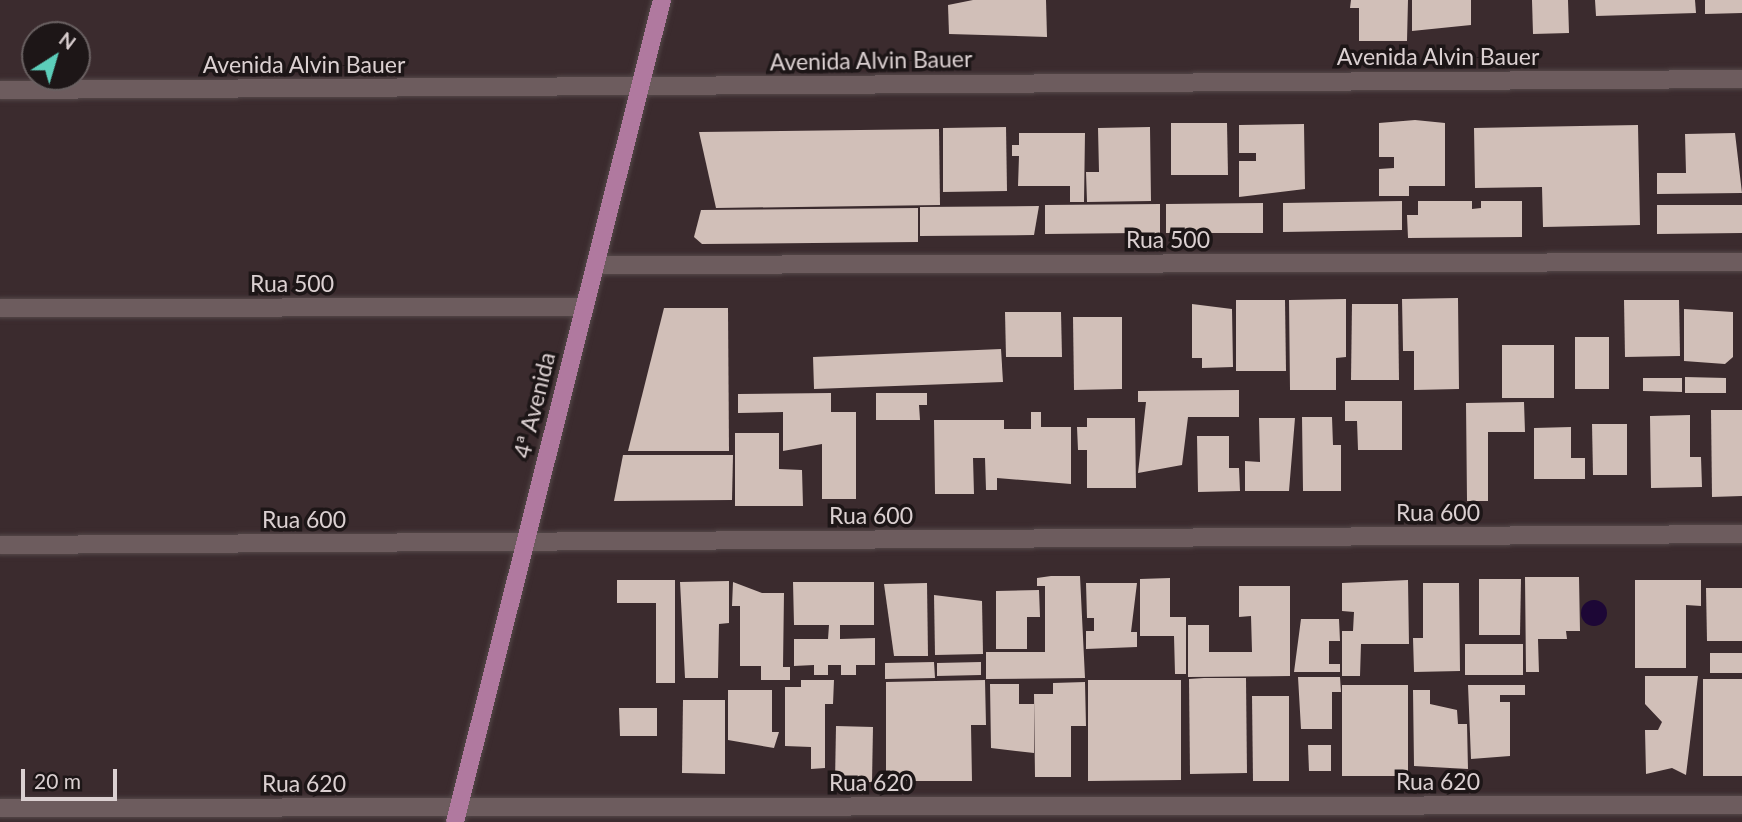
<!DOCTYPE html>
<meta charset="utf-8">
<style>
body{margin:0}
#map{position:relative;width:1742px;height:822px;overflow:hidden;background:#3b2b2e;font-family:Lato,sans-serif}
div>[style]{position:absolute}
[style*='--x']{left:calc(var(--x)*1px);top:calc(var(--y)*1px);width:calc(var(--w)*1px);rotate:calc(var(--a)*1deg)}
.water>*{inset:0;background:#1d0736}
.round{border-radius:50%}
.building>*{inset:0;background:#d1bfb8}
.roads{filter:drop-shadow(0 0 2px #55494a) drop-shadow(0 0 2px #55494a)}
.street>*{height:18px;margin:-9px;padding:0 9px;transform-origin:9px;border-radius:9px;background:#6d5c5e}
.secondary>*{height:18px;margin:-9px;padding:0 9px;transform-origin:9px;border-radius:9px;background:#6d5c5e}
.primary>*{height:18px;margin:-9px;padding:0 9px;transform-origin:9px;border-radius:9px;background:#b0799f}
span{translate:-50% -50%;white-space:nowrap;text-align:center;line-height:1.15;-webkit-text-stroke:7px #1d1617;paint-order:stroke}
.street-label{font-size:23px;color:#dbd0d1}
.north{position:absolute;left:21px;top:21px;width:70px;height:70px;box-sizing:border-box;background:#1d1617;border:2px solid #696061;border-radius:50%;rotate:37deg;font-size:19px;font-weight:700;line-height:28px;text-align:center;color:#dbd0d1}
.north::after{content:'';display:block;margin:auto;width:24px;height:32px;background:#5cceba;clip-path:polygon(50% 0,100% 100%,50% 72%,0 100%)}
.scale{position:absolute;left:21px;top:769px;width:96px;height:32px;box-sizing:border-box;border:4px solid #dbd0d1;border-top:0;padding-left:9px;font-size:21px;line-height:24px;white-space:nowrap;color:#dbd0d1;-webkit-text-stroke:5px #1d1617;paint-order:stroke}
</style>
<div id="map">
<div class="water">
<i class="round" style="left:1581px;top:600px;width:26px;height:26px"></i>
</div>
<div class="building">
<i style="clip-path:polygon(973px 0,1046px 0,1047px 37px,949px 34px,948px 5px)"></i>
<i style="clip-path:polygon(1351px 0,1408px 0,1407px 41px,1359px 41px,1359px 8px,1350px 8px)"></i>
<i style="clip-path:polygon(1412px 0,1471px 0,1471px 25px,1412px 31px)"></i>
<i style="clip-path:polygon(1532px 0,1568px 0,1569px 33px,1533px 34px)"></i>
<i style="clip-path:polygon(1595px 0,1695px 0,1696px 13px,1596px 16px)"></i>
<i style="clip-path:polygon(1705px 0,1742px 0,1742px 13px,1705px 14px)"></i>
<i style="clip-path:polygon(1415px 120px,1445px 123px,1445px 186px,1409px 186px,1409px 196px,1379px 196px,1379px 169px,1394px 168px,1394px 157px,1379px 157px,1379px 123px)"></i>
<i style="clip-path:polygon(1171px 123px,1227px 123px,1228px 175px,1171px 175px)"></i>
<i style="clip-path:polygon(1304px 124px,1305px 189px,1239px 197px,1239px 161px,1256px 161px,1256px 153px,1239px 153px,1239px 125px)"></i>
<i style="clip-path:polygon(1638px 125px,1640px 225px,1543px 227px,1542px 187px,1475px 188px,1474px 128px)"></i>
<i style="clip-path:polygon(1006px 127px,1007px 191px,943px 192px,943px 128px)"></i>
<i style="clip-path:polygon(1150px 127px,1151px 201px,1087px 202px,1086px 172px,1099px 172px,1098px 128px)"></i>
<i style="clip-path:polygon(939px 129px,940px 205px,716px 208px,699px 132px)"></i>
<i style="clip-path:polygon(1019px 133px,1085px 133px,1084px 202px,1070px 202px,1070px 186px,1018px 186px,1019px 156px,1012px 156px,1012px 145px,1019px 145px)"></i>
<i style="clip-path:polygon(1735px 133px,1742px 193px,1657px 194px,1657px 173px,1686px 173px,1685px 134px)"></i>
<i style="clip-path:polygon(1402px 201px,1402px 230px,1283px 232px,1283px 203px)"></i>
<i style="clip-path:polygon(1418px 201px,1472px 201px,1472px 209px,1481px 208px,1481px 201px,1522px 201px,1522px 237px,1408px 238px,1407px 215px,1418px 215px)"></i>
<i style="clip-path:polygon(1263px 203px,1263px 233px,1166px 233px,1166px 204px)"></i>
<i style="clip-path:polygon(1160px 204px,1160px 243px,1137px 243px,1137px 233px,1045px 234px,1045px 205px)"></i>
<i style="clip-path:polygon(1657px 205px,1742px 205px,1742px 233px,1657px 234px)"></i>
<i style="clip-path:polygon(1039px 206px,1034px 235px,920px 236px,920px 207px)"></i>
<i style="clip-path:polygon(918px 208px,918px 242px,702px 244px,694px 237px,701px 210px)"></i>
<i style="clip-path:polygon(1458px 298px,1459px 389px,1414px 390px,1414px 351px,1403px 351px,1402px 299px)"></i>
<i style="clip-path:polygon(1346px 299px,1346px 357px,1336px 358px,1336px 390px,1290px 390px,1289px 300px)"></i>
<i style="clip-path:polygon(1236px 300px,1285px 300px,1286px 371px,1236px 371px)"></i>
<i style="clip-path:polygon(1624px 300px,1679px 300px,1680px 356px,1625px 357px)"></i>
<i style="clip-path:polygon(1192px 304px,1232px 309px,1233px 367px,1202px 368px,1202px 358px,1192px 358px)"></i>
<i style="clip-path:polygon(1352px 304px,1398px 304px,1399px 380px,1351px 380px)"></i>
<i style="clip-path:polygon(664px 308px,728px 308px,729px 451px,628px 451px)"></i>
<i style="clip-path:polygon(1684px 309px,1733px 312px,1733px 357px,1725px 364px,1684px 361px)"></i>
<i style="clip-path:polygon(1005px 312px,1061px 312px,1062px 357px,1006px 357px)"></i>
<i style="clip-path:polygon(1073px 317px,1122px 317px,1122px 389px,1074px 390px)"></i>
<i style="clip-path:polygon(1575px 337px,1609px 337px,1609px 389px,1575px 389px)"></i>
<i style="clip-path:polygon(1502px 345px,1554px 345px,1554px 398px,1502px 398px)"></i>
<i style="clip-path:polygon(1001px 349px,1003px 382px,814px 389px,813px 357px)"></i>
<i style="clip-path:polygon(1685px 377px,1726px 378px,1726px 393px,1685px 393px)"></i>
<i style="clip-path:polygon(1643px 378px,1682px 378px,1682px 392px,1643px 391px)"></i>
<i style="clip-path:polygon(1239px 390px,1239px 417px,1188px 417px,1182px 465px,1138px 473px,1146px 402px,1138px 402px,1138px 391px)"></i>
<i style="clip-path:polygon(831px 393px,831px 412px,856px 412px,856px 499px,822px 499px,822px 444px,783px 451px,783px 412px,738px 413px,738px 394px)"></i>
<i style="clip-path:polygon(876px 393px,927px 393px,927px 405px,919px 405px,920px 420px,876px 420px)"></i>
<i style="clip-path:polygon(1345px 401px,1402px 401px,1402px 450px,1358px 450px,1357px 421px,1345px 421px)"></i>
<i style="clip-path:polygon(1524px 402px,1525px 432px,1488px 432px,1488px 501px,1467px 501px,1466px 403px)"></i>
<i style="clip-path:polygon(1711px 410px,1742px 410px,1742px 496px,1712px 497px)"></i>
<i style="clip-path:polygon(1031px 412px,1041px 412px,1041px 427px,1071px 427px,1071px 484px,997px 478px,997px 490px,986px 490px,985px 458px,973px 458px,974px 494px,935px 494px,934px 420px,1004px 420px,1004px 429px,1031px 429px)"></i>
<i style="clip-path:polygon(1690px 415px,1690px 457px,1701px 457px,1702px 487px,1651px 488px,1650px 416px)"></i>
<i style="clip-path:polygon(1302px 417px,1332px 417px,1333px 445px,1341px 445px,1341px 491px,1303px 491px)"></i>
<i style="clip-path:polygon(1087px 418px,1135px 418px,1136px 488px,1087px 488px,1087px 450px,1078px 450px,1077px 427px,1087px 427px)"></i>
<i style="clip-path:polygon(1259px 418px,1295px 418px,1289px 491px,1245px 491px,1245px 461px,1260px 462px)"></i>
<i style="clip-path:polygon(1592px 424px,1627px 424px,1627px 475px,1593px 475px)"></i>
<i style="clip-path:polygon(1571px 427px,1571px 458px,1585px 458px,1585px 479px,1534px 479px,1534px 428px)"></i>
<i style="clip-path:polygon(735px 433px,779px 433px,779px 469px,802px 470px,803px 506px,735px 506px)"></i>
<i style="clip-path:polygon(1197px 436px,1229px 436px,1229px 468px,1239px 468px,1240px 491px,1198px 492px)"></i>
<i style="clip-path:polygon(623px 455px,733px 455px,732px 500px,614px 501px)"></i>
<i style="clip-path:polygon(1051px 576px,1080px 576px,1085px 678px,986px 679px,986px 652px,1045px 652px,1045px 586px,1037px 586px,1037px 578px)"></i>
<i style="clip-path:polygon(1525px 577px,1579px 577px,1580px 631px,1566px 631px,1567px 639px,1538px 639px,1539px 672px,1526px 672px)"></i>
<i style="clip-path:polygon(1170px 578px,1170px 617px,1186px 617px,1186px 674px,1175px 674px,1174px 636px,1140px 636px,1140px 579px)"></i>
<i style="clip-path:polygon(1479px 579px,1521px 579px,1520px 635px,1479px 635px)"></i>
<i style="clip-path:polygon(617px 580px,675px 580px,675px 683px,656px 683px,656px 603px,617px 603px)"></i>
<i style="clip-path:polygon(1408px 580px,1409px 644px,1361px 644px,1360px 676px,1342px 676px,1342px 631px,1353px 631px,1354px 612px,1342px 611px,1342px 583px)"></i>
<i style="clip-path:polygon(1635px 580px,1701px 580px,1701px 606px,1686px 605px,1686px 668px,1635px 668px)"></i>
<i style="clip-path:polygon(729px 581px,729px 623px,719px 624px,718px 678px,685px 678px,680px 582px)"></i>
<i style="clip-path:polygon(733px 582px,762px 593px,784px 593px,783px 667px,790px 667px,790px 680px,761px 680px,761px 666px,740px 666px,740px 606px,732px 606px)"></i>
<i style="clip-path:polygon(793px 582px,874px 582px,874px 625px,840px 625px,840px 639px,875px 638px,875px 665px,856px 665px,856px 675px,841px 675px,841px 665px,828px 665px,828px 675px,814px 675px,814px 665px,794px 666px,794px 639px,828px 639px,829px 625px,794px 625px)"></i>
<i style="clip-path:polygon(927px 583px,928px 656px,894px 656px,884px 584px)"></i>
<i style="clip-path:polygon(1086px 583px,1137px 583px,1131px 632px,1137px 632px,1137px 647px,1086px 649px,1086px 631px,1094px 631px,1094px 618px,1087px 618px)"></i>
<i style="clip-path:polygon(1423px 583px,1459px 583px,1460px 671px,1414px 672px,1413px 638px,1423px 638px)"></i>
<i style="clip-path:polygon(1239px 586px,1290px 586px,1290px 676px,1188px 677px,1188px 625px,1209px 625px,1209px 652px,1252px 652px,1251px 616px,1239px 617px)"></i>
<i style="clip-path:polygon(1706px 588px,1742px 588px,1742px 641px,1707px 641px)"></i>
<i style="clip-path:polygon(1039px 590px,1040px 617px,1027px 617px,1027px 649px,996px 649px,996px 591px)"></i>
<i style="clip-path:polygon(934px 595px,982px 601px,983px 654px,935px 655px)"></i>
<i style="clip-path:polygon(1301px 619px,1339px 619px,1340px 641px,1329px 641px,1329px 664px,1340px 664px,1340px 672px,1294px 672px)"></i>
<i style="clip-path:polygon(1465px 644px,1523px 644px,1523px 675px,1465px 675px)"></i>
<i style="clip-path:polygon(1710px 653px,1742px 653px,1742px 673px,1710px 673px)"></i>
<i style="clip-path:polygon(934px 662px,935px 678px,885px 679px,885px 663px)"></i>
<i style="clip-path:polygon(981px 662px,981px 675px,937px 676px,937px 663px)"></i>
<i style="clip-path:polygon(1645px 676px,1698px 676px,1686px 775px,1672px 768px,1646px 774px,1645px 730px,1658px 730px,1662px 722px,1645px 704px)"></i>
<i style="clip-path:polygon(1298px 677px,1340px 677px,1341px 692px,1332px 692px,1332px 729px,1301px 729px)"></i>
<i style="clip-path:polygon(1204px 678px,1246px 678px,1247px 773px,1190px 774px,1189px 679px)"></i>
<i style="clip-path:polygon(1703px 679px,1742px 679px,1742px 776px,1703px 776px)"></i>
<i style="clip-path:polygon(801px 680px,834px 680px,833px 704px,825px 704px,825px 768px,811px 769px,811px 747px,785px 746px,785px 687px,801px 687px)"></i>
<i style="clip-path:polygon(985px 680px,986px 725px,971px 725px,972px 781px,886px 781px,886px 682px)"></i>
<i style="clip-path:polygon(1088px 680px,1181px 680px,1181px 780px,1088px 781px)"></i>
<i style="clip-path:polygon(1085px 682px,1086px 726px,1071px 726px,1071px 777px,1035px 777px,1034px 694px,1053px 694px,1053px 683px)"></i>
<i style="clip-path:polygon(990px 684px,1019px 684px,1019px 704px,1034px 704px,1034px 753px,991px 748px)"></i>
<i style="clip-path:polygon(1342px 685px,1408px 685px,1408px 776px,1342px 776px)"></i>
<i style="clip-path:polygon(1468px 685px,1525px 685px,1525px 695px,1500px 695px,1500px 702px,1510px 702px,1510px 756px,1471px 759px)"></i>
<i style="clip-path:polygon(728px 690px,772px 690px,772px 732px,779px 732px,774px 748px,728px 740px)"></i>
<i style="clip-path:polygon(1413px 690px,1430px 690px,1430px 704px,1457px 710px,1458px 724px,1467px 724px,1468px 769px,1414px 766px)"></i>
<i style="clip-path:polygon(1252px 696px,1289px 696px,1289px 781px,1253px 781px)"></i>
<i style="clip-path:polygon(683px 700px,725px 700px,725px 774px,682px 773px)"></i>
<i style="clip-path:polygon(619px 708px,657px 708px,657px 736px,620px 736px)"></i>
<i style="clip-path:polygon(836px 726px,873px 727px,872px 782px,835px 782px)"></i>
<i style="clip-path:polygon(1308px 745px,1331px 745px,1331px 771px,1309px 771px)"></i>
</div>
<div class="roads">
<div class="street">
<i style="--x:595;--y:265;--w:1147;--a:-0.15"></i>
<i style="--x:0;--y:308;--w:585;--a:-0.1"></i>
<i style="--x:0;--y:545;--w:1742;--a:-0.36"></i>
<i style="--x:0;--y:808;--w:1742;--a:-0.1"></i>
</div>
<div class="secondary">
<i style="--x:0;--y:90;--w:1742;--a:-0.36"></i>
</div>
<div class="primary">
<i style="--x:455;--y:822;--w:848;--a:-75.87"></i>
</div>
</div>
<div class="street-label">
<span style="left:1438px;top:56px">Avenida Alvin Bauer</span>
<span style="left:871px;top:60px;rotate:-1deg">Avenida Alvin Bauer</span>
<span style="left:304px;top:64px">Avenida Alvin Bauer</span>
<span style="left:1168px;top:239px">Rua 500</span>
<span style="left:292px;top:283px">Rua 500</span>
<span style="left:534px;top:405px;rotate:-76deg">4ª Avenida</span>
<span style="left:1438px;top:512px">Rua 600</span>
<span style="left:871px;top:515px">Rua 600</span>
<span style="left:304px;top:519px">Rua 600</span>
<span style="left:1438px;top:781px">Rua 620</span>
<span style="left:871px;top:782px">Rua 620</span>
<span style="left:304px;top:783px">Rua 620</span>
</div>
<div class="north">N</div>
<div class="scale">20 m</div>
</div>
